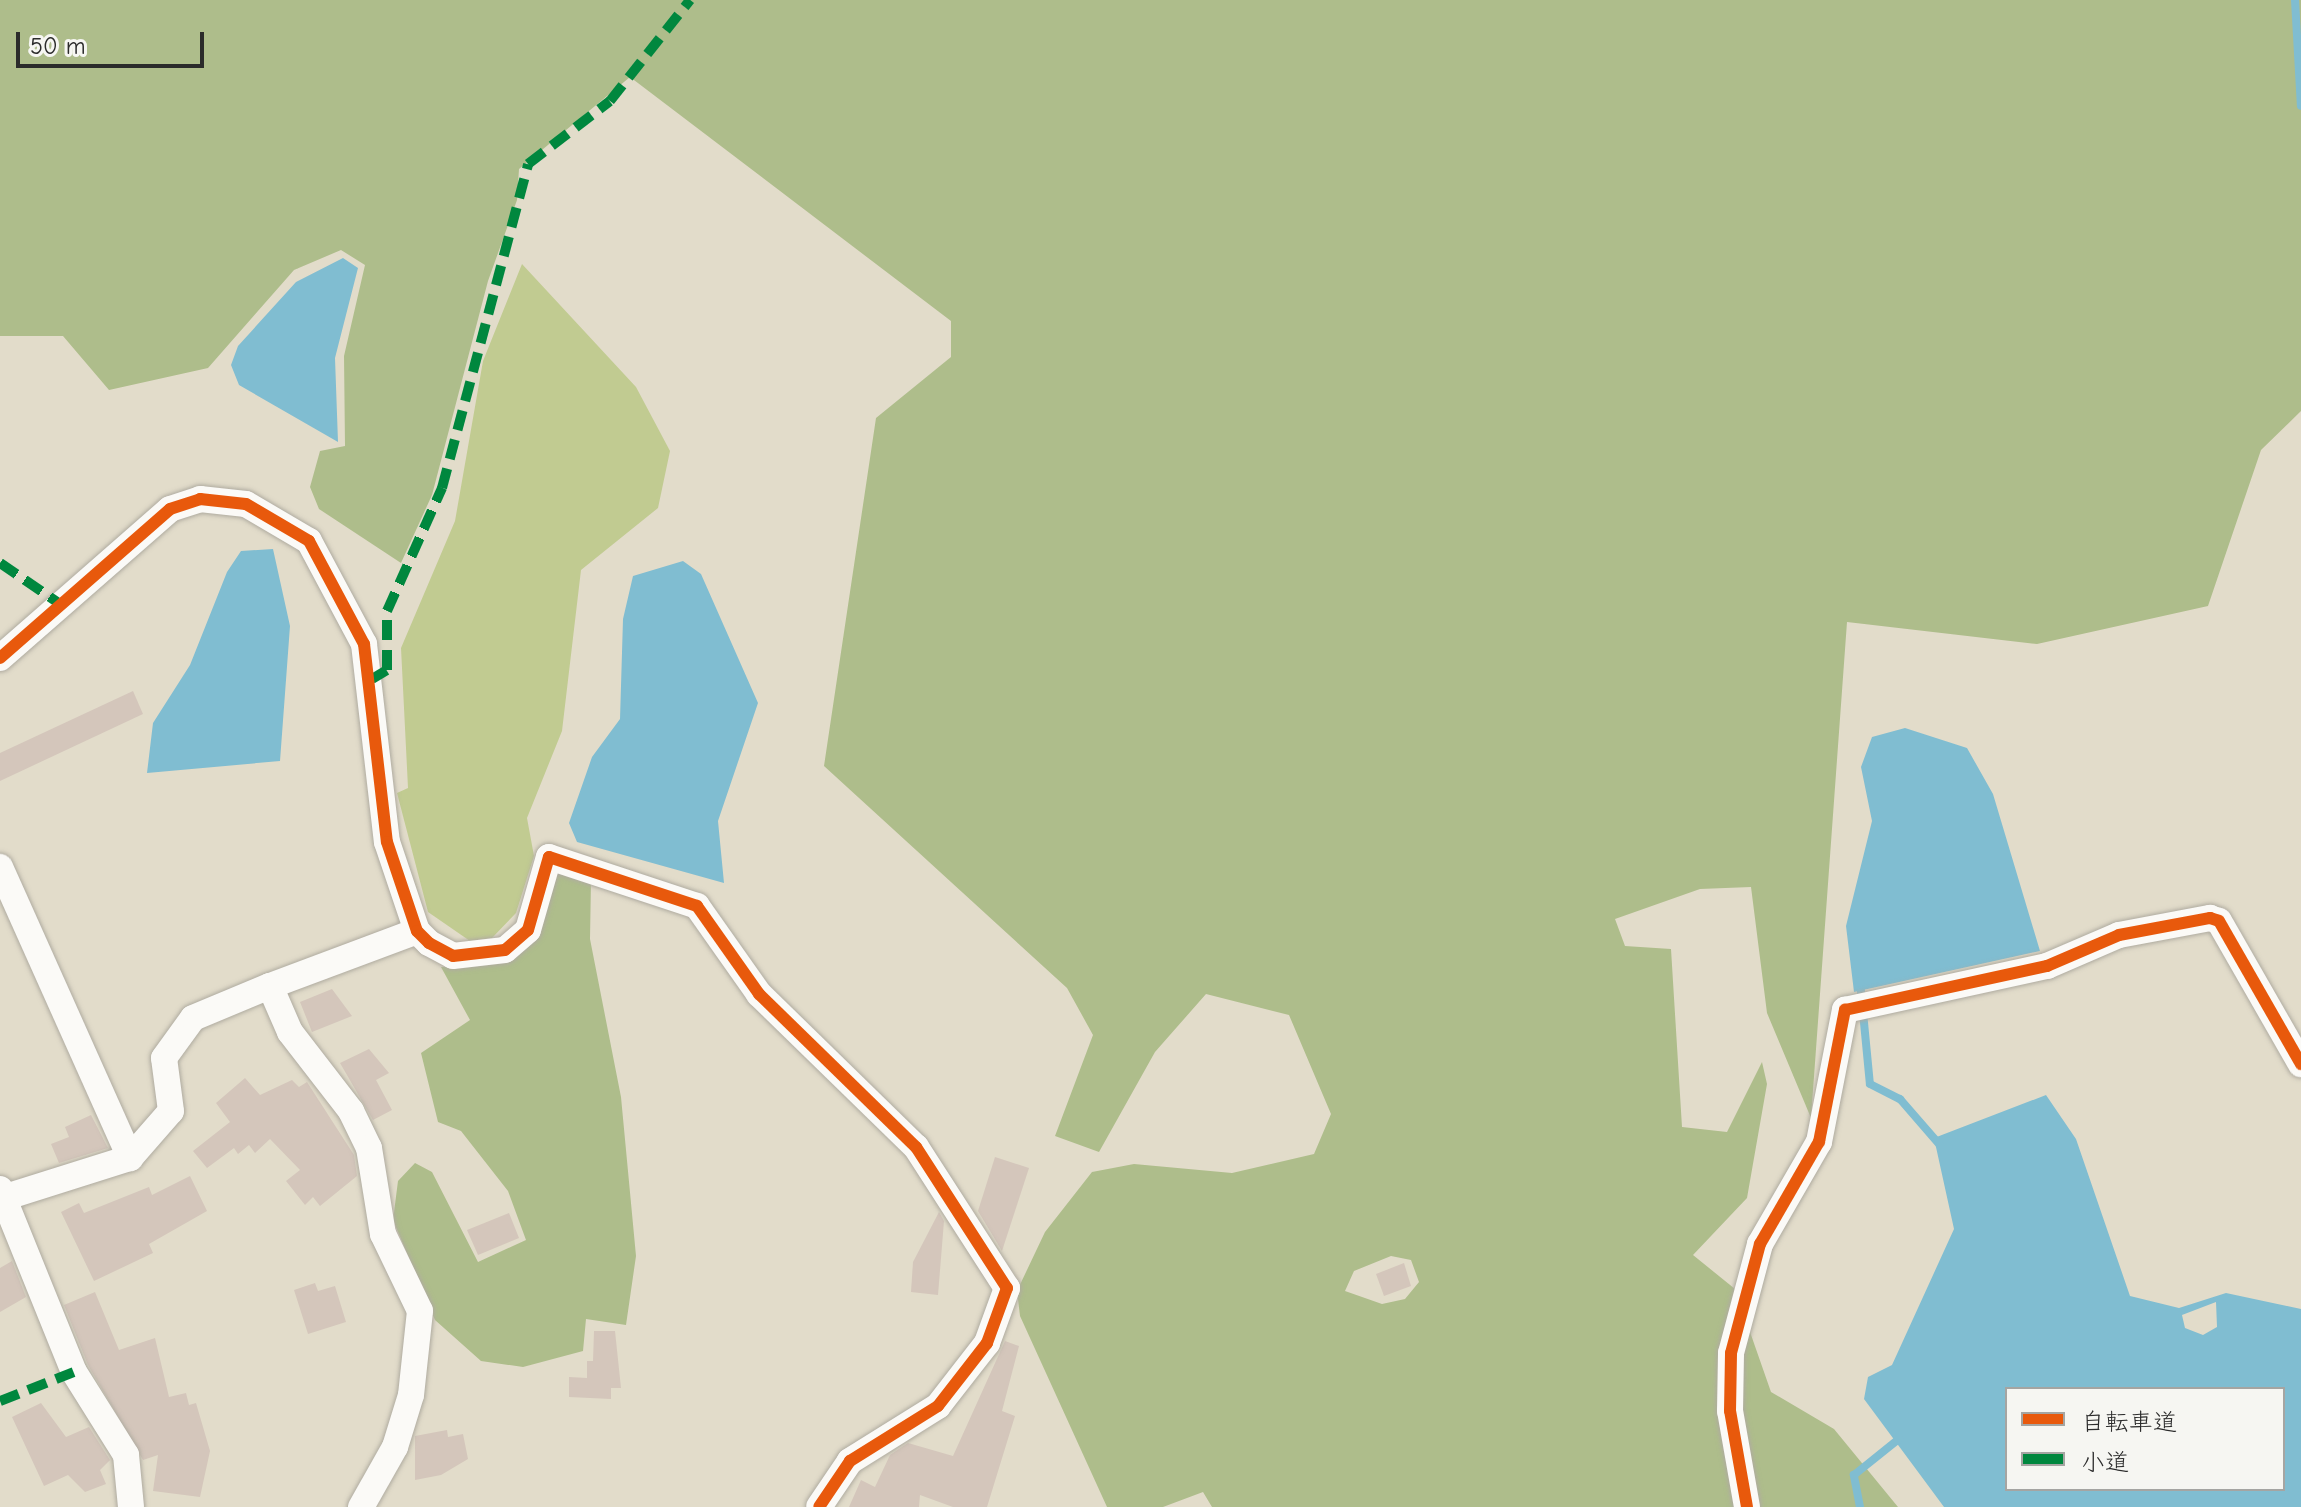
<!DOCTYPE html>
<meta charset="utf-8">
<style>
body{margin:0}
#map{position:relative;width:2301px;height:1507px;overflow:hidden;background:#e2dcca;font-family:"Comic Neue","Klee One",sans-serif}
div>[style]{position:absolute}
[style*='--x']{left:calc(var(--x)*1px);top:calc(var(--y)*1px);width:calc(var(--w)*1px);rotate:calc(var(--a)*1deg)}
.green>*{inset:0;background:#c1cb91}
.forest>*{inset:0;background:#aebd8b}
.water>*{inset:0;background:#80bdd1}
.stream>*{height:8px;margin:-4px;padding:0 4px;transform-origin:4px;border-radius:4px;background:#80bdd1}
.building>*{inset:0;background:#d4c6bb}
.roads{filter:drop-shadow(0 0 2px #afaba0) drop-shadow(0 0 2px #afaba0)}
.street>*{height:26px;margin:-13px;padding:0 13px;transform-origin:13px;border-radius:13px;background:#fbfaf7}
.quiet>*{height:10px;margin-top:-5px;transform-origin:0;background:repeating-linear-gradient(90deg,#00873e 0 20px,transparent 0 30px)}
.cycleway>*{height:12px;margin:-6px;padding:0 6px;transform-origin:6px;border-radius:6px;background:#e8590c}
span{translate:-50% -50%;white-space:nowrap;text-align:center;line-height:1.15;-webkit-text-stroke:8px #f6f6f2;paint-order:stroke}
.legend{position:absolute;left:2005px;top:1387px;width:280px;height:104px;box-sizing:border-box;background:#f6f6f2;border:2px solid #a5a5a2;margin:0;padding:10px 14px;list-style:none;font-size:24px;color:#2b2b2b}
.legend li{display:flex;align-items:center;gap:16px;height:40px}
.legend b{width:40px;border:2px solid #a5a5a2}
.scale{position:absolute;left:16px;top:32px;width:188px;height:36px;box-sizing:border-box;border:4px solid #2b2b2b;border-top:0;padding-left:10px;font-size:24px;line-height:28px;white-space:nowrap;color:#2b2b2b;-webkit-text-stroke:6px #f6f6f2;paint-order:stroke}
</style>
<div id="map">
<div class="green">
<i style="clip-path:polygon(522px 264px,636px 387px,670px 451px,658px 508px,581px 570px,562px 731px,527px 818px,534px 856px,516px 913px,492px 938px,470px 941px,428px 912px,397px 793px,408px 788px,401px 648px,455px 521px,483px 361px)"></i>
</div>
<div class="forest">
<i style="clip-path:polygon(evenodd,0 0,2301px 0,2301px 411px,2261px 450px,2208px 606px,2037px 644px,1847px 622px,1811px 1118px,1767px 1013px,1751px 887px,1700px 889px,1615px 919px,1625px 946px,1671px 949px,1682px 1127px,1727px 1132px,1762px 1062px,1767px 1084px,1747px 1198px,1693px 1255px,1735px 1289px,1771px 1392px,1834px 1429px,1898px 1507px,1212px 1507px,1203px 1492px,1163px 1507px,1107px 1507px,1020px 1316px,1017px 1291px,1045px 1232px,1092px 1172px,1134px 1164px,1232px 1173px,1314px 1154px,1331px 1114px,1289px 1015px,1206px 994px,1155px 1052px,1099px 1152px,1055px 1136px,1093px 1035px,1067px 988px,824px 766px,876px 418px,951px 357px,951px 321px,630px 77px,519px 169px,517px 200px,488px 281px,432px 495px,401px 563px,319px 509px,310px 487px,320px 451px,345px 446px,344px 356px,365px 265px,341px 250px,294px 270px,208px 368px,109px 390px,63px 336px,0 336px,0 0,1391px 1256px,1411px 1260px,1419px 1282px,1405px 1299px,1382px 1304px,1345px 1291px,1354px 1271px,1391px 1256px)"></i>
<i style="clip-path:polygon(557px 870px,591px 880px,590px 939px,621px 1097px,636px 1256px,626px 1325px,586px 1319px,583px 1351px,523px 1367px,481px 1361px,435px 1320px,393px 1220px,398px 1181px,415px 1163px,432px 1172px,478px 1262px,526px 1240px,508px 1191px,461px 1131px,438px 1122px,421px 1053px,470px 1020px,441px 967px,509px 962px,534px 939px)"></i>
</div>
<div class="water">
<i style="clip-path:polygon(343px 258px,358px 268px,335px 358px,338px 442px,239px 385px,231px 365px,238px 346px,296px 282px)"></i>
<i style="clip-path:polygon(273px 549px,290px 626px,280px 761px,147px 773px,153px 723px,190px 665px,227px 572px,241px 551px)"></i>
<i style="clip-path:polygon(683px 561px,701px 574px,758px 703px,718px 821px,724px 883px,577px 842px,569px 823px,592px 757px,620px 719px,623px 619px,633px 576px)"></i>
<i style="clip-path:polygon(1905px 728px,1967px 748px,1993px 794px,2040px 951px,1854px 992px,1846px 926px,1872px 821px,1861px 767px,1872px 737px)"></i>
<i style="clip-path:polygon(evenodd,2046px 1095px,2076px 1139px,2130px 1296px,2179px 1308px,2226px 1293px,2301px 1309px,2301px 1507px,1944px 1507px,1864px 1399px,1868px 1377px,1892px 1365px,1954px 1229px,1934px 1138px,2046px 1095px,2216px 1302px,2217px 1327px,2203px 1335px,2185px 1328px,2182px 1315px,2216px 1302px,2046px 1095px,2007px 1389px,2283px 1389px,2283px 1489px,2007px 1489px,2007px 1389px)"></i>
</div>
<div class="stream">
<i style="--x:2295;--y:0;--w:106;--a:86.8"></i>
<i style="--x:1860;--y:981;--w:103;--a:84.5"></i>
<i style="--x:1870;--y:1084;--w:34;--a:27"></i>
<i style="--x:1900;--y:1099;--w:61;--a:49"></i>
<i style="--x:1860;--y:1507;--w:33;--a:-101"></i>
<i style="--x:1854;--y:1475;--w:58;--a:-38.7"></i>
</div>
<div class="building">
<i style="clip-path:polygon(133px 691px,143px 714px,0 781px,0 753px)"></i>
<i style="clip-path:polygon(332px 989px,352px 1016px,312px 1032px,300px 1002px)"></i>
<i style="clip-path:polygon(369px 1049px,389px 1073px,376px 1080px,392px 1110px,373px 1120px,340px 1063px)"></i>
<i style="clip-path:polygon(245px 1078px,260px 1095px,292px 1080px,299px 1087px,307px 1082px,354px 1155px,357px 1176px,320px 1206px,313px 1197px,305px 1205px,286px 1181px,300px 1170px,270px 1139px,255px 1153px,249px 1145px,238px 1154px,234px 1148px,207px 1168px,193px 1151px,230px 1122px,216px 1103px)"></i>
<i style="clip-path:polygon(91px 1115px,108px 1148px,59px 1163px,51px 1144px,69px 1137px,65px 1127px)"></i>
<i style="clip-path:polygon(995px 1157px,1029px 1168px,1002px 1251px,978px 1211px)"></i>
<i style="clip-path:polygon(190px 1176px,207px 1211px,149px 1244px,153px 1253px,94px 1281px,61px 1212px,79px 1203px,84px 1213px,149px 1187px,152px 1195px)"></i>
<i style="clip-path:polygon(939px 1212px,944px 1221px,938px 1295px,911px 1292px,913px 1262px)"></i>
<i style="clip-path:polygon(509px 1213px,519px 1238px,478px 1255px,467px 1230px)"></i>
<i style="clip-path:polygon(12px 1261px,26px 1297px,0 1312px,0 1268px)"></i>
<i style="clip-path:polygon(1404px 1263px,1411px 1286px,1384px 1296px,1376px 1274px)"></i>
<i style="clip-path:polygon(315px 1283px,318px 1291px,335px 1286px,346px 1322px,308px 1334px,294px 1290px)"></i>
<i style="clip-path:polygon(95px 1292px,119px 1350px,155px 1338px,169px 1397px,186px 1393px,189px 1405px,196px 1403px,210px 1451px,200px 1497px,153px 1491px,158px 1455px,143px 1460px,88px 1365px,64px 1305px)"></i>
<i style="clip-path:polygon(594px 1331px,615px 1331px,621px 1388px,611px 1388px,611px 1399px,569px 1397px,569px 1377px,587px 1378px,587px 1361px,593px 1361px)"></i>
<i style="clip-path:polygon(1005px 1341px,1019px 1346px,1002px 1411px,1015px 1416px,987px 1507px,953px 1507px,920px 1495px,919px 1507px,849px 1507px,861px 1480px,875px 1487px,890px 1455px,908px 1443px,953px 1456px)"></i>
<i style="clip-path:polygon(41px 1403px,66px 1437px,89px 1427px,110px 1460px,100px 1470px,106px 1484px,85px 1492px,68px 1475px,44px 1486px,12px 1417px)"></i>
<i style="clip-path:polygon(447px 1430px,448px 1437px,463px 1434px,468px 1459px,441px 1475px,415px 1480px,415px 1436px)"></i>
</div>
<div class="roads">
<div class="street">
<i style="--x:0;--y:658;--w:226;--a:-41.2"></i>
<i style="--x:170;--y:509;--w:32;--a:-18"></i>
<i style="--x:200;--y:499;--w:46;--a:6.2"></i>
<i style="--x:246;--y:504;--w:73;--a:30.4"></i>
<i style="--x:309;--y:541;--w:117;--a:61.9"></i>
<i style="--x:364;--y:644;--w:199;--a:83.4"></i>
<i style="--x:387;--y:842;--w:94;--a:71.4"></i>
<i style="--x:417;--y:931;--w:17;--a:45"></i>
<i style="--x:429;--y:943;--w:27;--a:28"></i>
<i style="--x:453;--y:956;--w:52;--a:-6.6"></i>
<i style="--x:505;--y:950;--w:30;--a:-41"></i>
<i style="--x:528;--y:930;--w:76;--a:-74"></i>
<i style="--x:549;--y:857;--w:156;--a:18.3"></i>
<i style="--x:697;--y:906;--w:108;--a:54.8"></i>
<i style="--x:759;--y:994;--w:219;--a:44.3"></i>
<i style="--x:916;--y:1147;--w:168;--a:57.2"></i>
<i style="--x:1007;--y:1288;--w:59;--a:110"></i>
<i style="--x:987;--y:1343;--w:80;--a:127.9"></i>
<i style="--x:938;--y:1406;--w:104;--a:148"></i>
<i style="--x:850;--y:1461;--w:55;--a:124"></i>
<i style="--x:0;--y:867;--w:319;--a:65.9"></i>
<i style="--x:270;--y:986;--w:157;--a:-20.5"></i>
<i style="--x:0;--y:1189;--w:197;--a:68"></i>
<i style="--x:74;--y:1372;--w:98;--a:57.9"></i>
<i style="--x:126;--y:1455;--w:52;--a:84.5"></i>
<i style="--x:6;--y:1197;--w:130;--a:-17.5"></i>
<i style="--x:130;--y:1158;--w:62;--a:-48.9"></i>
<i style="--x:171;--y:1111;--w:53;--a:-97.5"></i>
<i style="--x:164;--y:1058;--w:49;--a:-54.1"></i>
<i style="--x:193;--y:1018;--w:83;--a:-22.6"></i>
<i style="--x:270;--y:986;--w:50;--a:66.5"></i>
<i style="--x:290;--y:1032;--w:100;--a:52.3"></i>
<i style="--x:351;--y:1111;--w:41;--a:64.1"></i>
<i style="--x:369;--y:1148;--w:87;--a:80.8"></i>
<i style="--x:383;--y:1234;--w:85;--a:64.3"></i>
<i style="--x:420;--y:1311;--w:84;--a:96.1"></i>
<i style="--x:411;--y:1395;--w:54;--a:107.1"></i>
<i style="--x:395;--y:1447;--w:69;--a:119.5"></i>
<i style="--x:1747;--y:1507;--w:97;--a:-100"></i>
<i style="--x:1730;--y:1411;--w:58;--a:-89"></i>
<i style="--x:1731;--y:1353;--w:113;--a:-75.1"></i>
<i style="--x:1760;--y:1244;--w:118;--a:-60"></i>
<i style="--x:1819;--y:1142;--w:135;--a:-78.9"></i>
<i style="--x:1845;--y:1010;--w:207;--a:-12.3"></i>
<i style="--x:2047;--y:966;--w:78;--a:-23.3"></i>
<i style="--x:2119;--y:935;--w:93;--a:-10.6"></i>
<i style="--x:2210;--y:918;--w:9;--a:18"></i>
<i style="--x:2219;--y:921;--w:165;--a:60.2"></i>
</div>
</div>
<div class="quiet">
<i style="--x:0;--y:563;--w:69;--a:34.4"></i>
<i style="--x:372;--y:679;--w:17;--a:-31"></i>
<i style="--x:387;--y:670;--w:59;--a:-90"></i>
<i style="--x:387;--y:611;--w:135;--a:-65.9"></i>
<i style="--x:442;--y:488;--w:335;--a:-75.1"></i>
<i style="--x:528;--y:164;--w:103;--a:-37.5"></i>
<i style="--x:610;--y:101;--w:129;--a:-51.6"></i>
<i style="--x:0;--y:1401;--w:79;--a:-21.4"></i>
</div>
<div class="cycleway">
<i style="--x:0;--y:658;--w:226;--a:-41.2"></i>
<i style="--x:170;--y:509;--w:32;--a:-18"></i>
<i style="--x:200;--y:499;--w:46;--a:6.2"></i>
<i style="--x:246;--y:504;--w:73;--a:30.4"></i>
<i style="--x:309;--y:541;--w:117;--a:61.9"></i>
<i style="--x:364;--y:644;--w:199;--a:83.4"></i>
<i style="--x:387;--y:842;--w:94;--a:71.4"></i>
<i style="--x:417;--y:931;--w:17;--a:45"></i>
<i style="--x:429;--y:943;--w:27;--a:28"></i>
<i style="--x:453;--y:956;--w:52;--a:-6.6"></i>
<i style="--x:505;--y:950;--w:30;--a:-41"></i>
<i style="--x:528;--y:930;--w:76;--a:-74"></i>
<i style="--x:549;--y:857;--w:156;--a:18.3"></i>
<i style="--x:697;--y:906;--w:108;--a:54.8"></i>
<i style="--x:759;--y:994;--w:219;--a:44.3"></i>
<i style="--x:916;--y:1147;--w:168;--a:57.2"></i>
<i style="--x:1007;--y:1288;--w:59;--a:110"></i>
<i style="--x:987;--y:1343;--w:80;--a:127.9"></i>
<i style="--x:938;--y:1406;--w:104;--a:148"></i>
<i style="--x:850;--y:1461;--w:55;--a:124"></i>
<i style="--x:1747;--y:1507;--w:97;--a:-100"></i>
<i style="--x:1730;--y:1411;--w:58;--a:-89"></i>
<i style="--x:1731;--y:1353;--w:113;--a:-75.1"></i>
<i style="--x:1760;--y:1244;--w:118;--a:-60"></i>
<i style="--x:1819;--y:1142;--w:135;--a:-78.9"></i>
<i style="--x:1845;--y:1010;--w:207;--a:-12.3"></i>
<i style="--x:2047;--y:966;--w:78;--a:-23.3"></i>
<i style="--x:2119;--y:935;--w:93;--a:-10.6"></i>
<i style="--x:2210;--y:918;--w:9;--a:18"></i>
<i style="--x:2219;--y:921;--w:165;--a:60.2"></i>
</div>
<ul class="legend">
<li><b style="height:10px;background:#e8590c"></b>自転車道</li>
<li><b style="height:10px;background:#00873e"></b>小道</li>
</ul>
<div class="scale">50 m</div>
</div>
